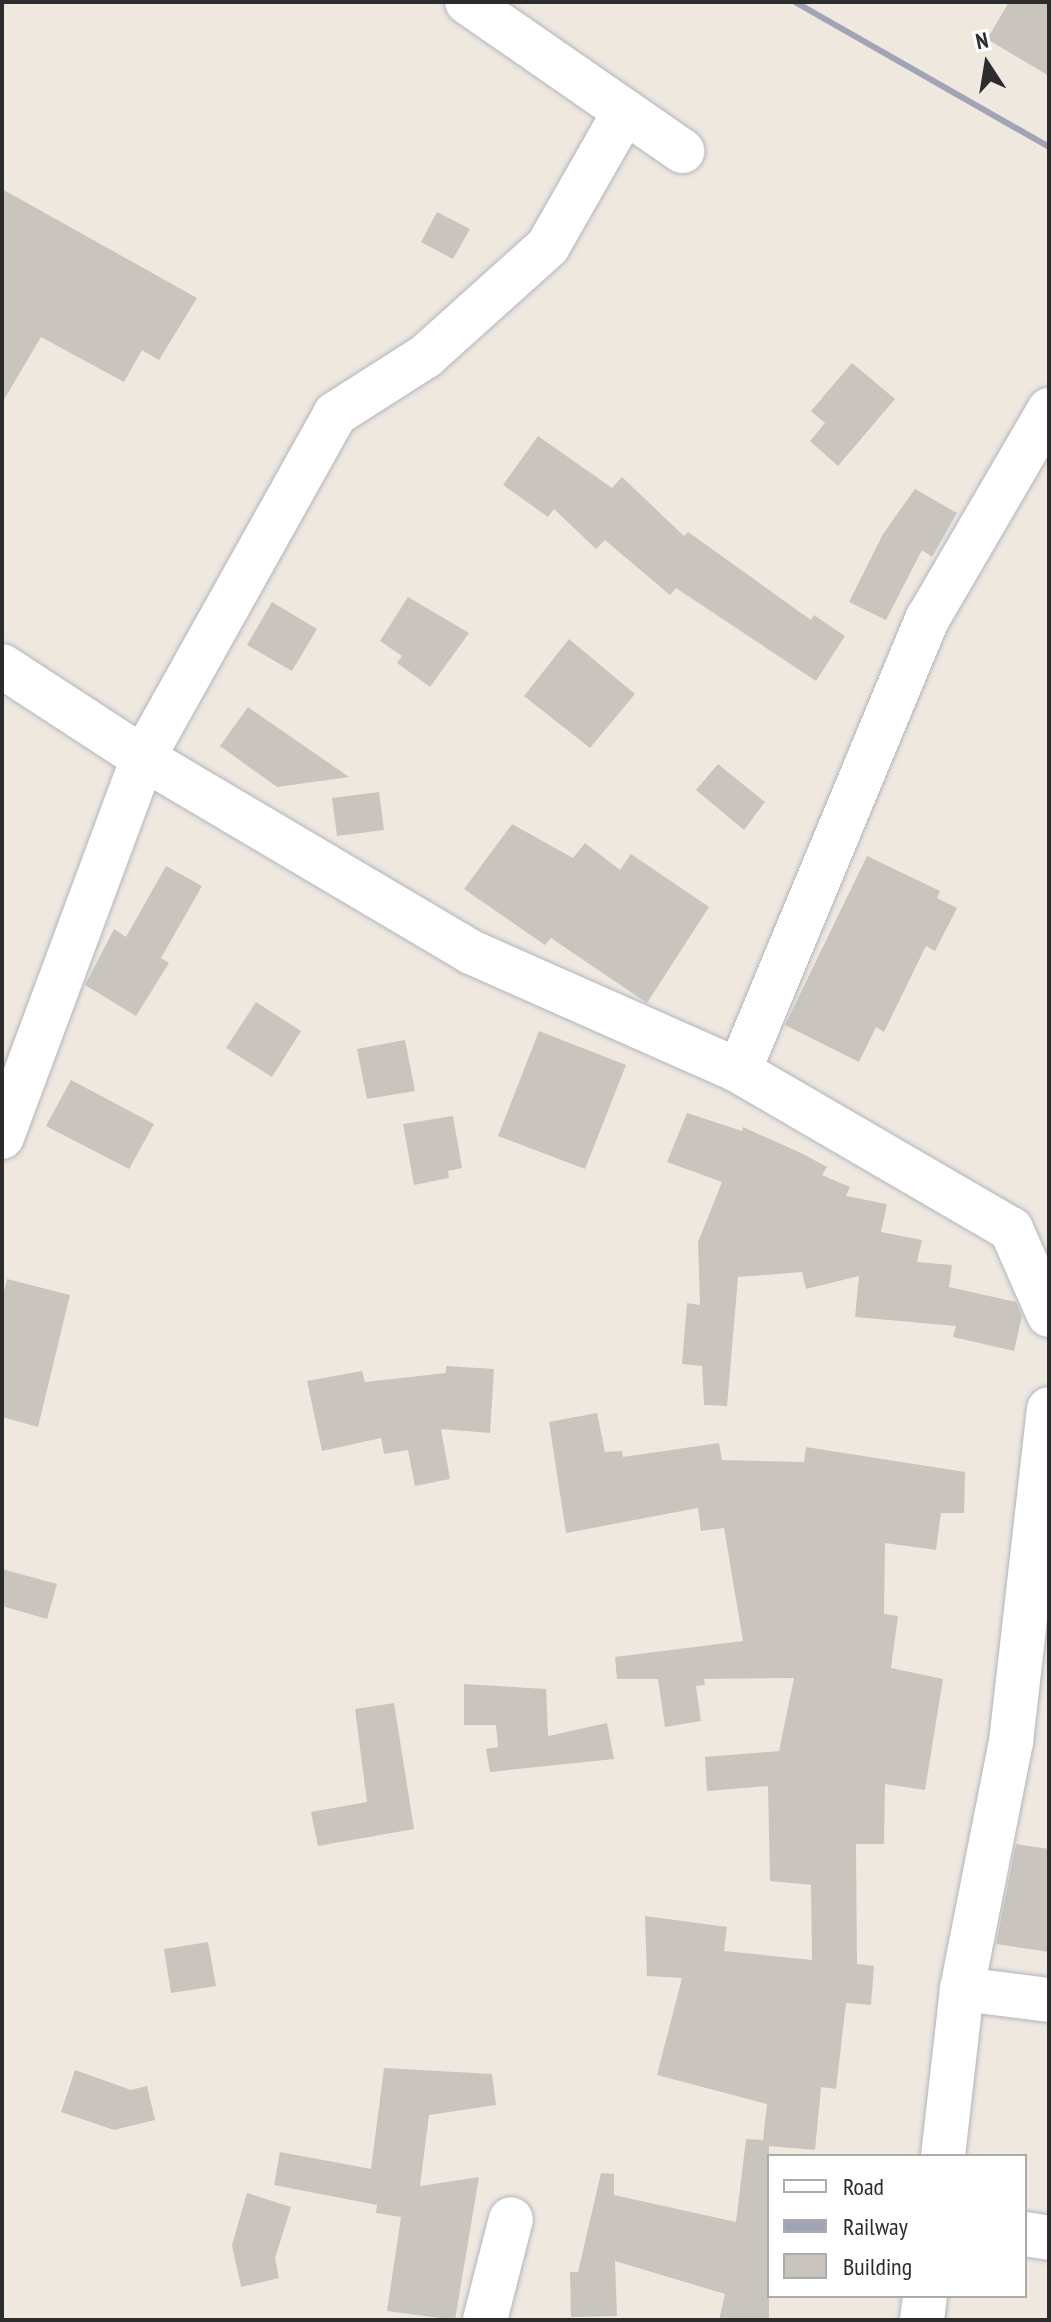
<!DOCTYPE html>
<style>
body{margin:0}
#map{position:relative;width:1051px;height:2322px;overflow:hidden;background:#eee8df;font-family:"PT Sans Narrow",sans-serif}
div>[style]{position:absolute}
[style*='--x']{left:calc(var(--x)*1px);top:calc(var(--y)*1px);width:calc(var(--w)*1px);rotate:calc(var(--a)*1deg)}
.building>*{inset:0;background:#c9c5be}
.roads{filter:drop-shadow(0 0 2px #b2b4c0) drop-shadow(0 0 2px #b2b4c0)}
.minor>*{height:44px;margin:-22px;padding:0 22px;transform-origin:22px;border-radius:22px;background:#fff}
.rail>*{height:6px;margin:-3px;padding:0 3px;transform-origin:3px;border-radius:3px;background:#a1a3b6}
span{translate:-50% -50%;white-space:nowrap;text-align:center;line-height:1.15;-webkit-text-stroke:7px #fff;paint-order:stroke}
.frame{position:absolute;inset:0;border:4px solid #2c2c2c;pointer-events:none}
.legend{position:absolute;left:767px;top:2154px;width:260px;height:144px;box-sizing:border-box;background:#fff;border:2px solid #ababab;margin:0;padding:10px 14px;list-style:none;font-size:24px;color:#2c2c2c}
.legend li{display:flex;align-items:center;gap:16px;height:40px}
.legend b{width:40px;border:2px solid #ababab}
.north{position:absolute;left:947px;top:24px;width:80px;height:80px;-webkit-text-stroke:6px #fff;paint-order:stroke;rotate:348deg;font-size:22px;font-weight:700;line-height:32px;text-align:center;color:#2c2c2c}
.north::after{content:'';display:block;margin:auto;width:28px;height:36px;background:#2c2c2c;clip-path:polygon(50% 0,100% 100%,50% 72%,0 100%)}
</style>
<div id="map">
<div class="building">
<i style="clip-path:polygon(1009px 2px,1049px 2px,1049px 76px,987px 39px)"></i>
<i style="clip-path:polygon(2px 189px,197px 298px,159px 360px,142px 350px,124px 382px,41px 337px,2px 403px)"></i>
<i style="clip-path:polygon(437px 212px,470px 229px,453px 259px,421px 242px)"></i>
<i style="clip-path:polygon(852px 363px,895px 399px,838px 466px,810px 441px,825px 423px,811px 411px)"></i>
<i style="clip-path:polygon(538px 436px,612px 488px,622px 477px,684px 536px,688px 532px,811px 620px,814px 615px,845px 636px,816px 681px,676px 588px,670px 595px,605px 540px,596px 549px,554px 509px,548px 517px,503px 485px)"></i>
<i style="clip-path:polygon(915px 489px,957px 513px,932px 557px,922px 550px,886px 620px,849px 602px,883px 534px)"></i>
<i style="clip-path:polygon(408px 597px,469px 633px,430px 687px,397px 663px,402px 656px,380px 641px)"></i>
<i style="clip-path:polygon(272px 602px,317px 629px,292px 671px,247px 645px)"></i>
<i style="clip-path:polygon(569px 639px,635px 694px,590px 748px,524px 696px)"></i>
<i style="clip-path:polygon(248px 707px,349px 777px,277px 787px,220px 746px)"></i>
<i style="clip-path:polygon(718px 764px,765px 802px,744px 830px,696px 790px)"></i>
<i style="clip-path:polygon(379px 792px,384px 830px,337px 836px,332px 798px)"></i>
<i style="clip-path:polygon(512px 824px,573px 858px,585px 843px,620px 870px,631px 854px,709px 907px,647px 1003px,551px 938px,545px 945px,464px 889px)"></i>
<i style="clip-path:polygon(867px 856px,940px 891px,937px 898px,957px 908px,935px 951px,926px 946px,884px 1032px,876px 1027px,859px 1062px,785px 1025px)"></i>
<i style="clip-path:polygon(166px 866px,202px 886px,161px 958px,169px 963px,136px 1016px,85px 985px,114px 929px,126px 937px)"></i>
<i style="clip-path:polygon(256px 1002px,301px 1031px,272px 1077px,226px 1048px)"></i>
<i style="clip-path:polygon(539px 1031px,626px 1065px,585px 1169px,498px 1136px)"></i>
<i style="clip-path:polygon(405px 1040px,415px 1091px,367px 1099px,357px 1049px)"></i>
<i style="clip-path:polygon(71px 1080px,154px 1124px,129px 1169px,46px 1126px)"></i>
<i style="clip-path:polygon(687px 1113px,742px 1131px,743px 1127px,803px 1154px,827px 1167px,822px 1175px,850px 1187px,846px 1196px,887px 1204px,881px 1232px,922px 1240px,917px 1262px,952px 1265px,949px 1287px,1016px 1302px,1022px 1316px,1014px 1351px,953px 1337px,956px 1326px,855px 1317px,859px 1276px,806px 1289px,802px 1272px,738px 1277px,727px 1406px,704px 1405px,702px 1366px,682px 1364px,687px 1303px,700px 1305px,698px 1242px,722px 1182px,667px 1162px)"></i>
<i style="clip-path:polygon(453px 1116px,462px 1168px,448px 1171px,449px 1178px,414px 1185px,403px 1124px)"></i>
<i style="clip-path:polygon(7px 1279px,70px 1295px,38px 1427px,2px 1417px,2px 1299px)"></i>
<i style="clip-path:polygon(446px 1366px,494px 1369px,490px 1433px,441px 1429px,450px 1479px,415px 1486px,408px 1450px,384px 1454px,381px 1438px,322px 1451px,307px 1381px,362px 1371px,365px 1382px,446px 1373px)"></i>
<i style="clip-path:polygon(597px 1413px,605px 1452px,622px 1451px,623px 1457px,719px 1443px,722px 1460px,804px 1462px,806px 1447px,965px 1472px,964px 1513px,941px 1513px,936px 1550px,885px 1543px,884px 1614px,898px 1616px,891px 1668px,943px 1679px,925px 1790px,885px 1784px,884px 1844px,856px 1844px,857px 1964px,874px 1966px,871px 2005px,846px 2003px,836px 2089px,821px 2087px,815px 2150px,769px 2146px,769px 2320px,719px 2320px,725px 2294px,615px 2261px,617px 2316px,571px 2317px,570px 2272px,578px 2272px,601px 2173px,614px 2174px,614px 2195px,736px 2222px,746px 2139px,763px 2140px,767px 2104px,657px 2075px,682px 1978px,647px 1976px,645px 1916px,727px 1927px,724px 1951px,812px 1960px,811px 1885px,770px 1881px,768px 1786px,707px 1791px,705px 1757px,779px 1751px,794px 1678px,704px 1679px,705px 1685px,696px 1686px,701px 1721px,665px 1727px,658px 1679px,617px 1679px,615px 1657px,743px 1641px,724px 1528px,701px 1531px,698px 1508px,566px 1533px,549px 1422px)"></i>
<i style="clip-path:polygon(2px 1569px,57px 1584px,47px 1619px,2px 1606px)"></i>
<i style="clip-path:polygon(464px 1684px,546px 1689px,548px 1736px,607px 1723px,614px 1759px,490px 1772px,486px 1749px,498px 1747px,496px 1725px,464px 1725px)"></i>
<i style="clip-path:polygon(394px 1703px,414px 1829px,318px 1846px,311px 1812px,367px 1802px,355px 1709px)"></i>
<i style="clip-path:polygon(1016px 1844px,1049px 1849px,1049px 1952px,996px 1944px)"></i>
<i style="clip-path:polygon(208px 1942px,216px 1986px,171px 1993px,164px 1949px)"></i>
<i style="clip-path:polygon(384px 2068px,492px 2074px,496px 2105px,429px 2115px,420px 2186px,479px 2177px,455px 2320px,387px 2311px,401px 2217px,376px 2213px,377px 2205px,274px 2185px,280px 2152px,371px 2169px)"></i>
<i style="clip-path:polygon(75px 2070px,131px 2090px,147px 2086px,155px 2120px,114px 2130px,61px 2112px)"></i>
<i style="clip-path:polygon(247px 2193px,291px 2207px,275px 2258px,279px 2278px,241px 2287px,232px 2245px)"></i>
</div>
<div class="roads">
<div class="minor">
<i style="--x:467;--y:2;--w:262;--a:34.7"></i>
<i style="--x:2;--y:666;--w:168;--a:33.1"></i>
<i style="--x:143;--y:758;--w:381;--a:30.6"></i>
<i style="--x:471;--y:952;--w:293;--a:23.9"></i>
<i style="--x:739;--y:1071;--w:315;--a:30.2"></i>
<i style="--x:1011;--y:1229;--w:94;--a:66.2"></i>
<i style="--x:739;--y:1071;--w:491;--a:-67.4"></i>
<i style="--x:928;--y:618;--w:241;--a:-59.8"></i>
<i style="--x:2;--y:1137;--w:404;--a:-69.6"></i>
<i style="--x:143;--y:758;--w:394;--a:-60.8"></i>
<i style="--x:335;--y:414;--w:108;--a:-32.5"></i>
<i style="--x:426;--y:356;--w:164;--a:-42"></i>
<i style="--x:548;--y:246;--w:155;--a:-60.3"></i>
<i style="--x:962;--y:1989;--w:88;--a:7.2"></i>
<i style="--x:943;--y:2156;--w:168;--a:-83.5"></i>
<i style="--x:962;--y:1989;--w:252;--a:-78.8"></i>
<i style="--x:1011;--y:1742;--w:335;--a:-83.5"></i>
<i style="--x:1025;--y:2234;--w:24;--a:9"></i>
<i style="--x:485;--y:2320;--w:104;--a:-75.6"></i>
<i style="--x:922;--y:2320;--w:24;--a:-83"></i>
</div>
</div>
<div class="rail">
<i style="--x:795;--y:2;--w:292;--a:29.7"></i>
</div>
<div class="frame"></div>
<ul class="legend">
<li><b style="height:10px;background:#fff"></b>Road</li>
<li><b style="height:10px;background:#a1a3b6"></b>Railway</li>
<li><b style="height:22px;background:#c9c5be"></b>Building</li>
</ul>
<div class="north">N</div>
</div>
